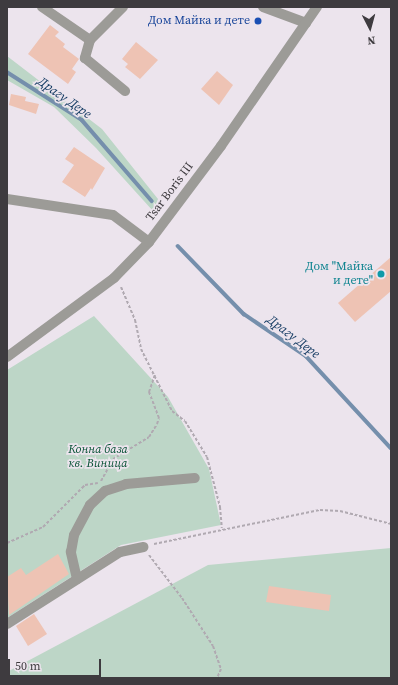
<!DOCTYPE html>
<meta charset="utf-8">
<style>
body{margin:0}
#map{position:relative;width:398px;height:685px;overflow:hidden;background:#ece4ed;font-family:"Source Serif 4",serif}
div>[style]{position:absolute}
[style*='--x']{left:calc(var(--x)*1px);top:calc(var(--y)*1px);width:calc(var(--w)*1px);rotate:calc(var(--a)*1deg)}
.green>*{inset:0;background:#bdd6c7}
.stream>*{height:3.5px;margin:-1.75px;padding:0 1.75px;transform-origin:1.75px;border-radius:1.75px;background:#758fac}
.building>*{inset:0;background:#eec3b4}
.path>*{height:2px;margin-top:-1px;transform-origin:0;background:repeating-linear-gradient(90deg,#b0a9b1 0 3px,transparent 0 5px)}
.minor>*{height:10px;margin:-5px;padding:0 5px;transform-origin:5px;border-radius:5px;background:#9c9b97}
.dots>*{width:11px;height:11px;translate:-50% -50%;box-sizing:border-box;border:2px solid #ece4ed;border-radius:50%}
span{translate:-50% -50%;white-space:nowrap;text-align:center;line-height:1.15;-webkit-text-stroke:3.5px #ece4ed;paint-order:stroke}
.transit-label{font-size:12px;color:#164399}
.right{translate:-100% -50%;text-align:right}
.street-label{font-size:12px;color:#3e3b3f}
.culture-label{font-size:12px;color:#0d838f}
.park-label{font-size:12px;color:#065134;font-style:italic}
.water-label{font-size:13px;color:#133a62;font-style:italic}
.frame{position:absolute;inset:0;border:8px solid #3e3b3f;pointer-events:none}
.north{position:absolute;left:350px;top:8px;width:40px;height:40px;-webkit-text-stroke:3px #ece4ed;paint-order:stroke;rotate:174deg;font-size:11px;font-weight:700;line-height:16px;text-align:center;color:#3e3b3f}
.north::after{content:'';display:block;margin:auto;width:14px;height:18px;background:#3e3b3f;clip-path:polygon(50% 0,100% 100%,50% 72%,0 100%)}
.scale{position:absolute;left:8px;top:659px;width:93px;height:18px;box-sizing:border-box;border:2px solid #3e3b3f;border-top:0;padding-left:5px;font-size:12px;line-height:14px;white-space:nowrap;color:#3e3b3f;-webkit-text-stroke:3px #ece4ed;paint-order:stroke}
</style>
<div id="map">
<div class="green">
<i style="clip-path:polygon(7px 56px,102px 129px,158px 199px,153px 211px,96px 148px,54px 107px,7px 80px)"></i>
<i style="clip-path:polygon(94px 316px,168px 397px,209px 469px,221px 525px,121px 545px,7px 618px,7px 370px)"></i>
<i style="clip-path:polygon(391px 548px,391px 678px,7px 678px,7px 672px,208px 565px)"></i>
</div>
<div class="stream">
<i style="--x:7;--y:72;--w:89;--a:32.6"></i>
<i style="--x:82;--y:120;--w:107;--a:49.2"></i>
<i style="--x:178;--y:246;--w:95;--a:45.9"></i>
<i style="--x:244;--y:314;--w:75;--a:34.1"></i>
<i style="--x:306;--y:356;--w:125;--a:47.3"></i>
</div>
<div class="building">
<i style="clip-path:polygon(50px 25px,59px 32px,55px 36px,65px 44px,63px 47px,79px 59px,72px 69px,76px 72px,68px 84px,28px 54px)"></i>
<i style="clip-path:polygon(136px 42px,158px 60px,140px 79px,125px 67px,128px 64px,122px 59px)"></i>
<i style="clip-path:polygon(217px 71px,233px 85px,219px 105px,201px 89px)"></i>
<i style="clip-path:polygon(11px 94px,26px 97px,25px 101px,39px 104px,36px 114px,9px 105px)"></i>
<i style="clip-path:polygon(74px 147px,105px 168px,92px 190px,91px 188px,85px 197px,62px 182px,74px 165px,65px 159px)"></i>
<i style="clip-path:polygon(391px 257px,391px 291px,355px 322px,338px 303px)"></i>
<i style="clip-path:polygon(58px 554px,69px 574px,9px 615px,7px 577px,21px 568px,26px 575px)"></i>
<i style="clip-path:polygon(269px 586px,331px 595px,329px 611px,266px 602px)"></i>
<i style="clip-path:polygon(34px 614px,47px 634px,28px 646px,16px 626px)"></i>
</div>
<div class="path">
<i style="--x:121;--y:287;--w:36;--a:67"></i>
<i style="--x:135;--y:320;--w:30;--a:78"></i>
<i style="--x:141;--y:349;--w:69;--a:63.4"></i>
<i style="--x:172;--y:411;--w:16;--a:38"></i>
<i style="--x:185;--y:421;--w:42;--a:58.6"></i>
<i style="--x:207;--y:457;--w:52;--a:75.4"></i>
<i style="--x:220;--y:507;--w:21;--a:85"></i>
<i style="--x:101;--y:481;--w:25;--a:-61"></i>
<i style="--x:113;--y:459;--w:42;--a:-31.4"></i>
<i style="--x:149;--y:437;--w:15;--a:-58"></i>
<i style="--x:157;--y:424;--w:6;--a:-72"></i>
<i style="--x:159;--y:418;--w:28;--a:-111"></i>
<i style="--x:149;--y:392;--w:18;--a:-71"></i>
<i style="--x:7;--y:543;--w:39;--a:-24"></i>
<i style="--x:43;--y:527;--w:59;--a:-45"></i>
<i style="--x:85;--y:485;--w:13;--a:-9"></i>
<i style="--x:154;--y:544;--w:169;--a:-11.6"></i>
<i style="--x:320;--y:510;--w:20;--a:3"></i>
<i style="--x:340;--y:511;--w:53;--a:14.3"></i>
<i style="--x:149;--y:555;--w:54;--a:52.5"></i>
<i style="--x:182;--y:598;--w:57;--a:57.1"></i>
<i style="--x:213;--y:646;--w:24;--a:71"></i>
<i style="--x:221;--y:669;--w:10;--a:114"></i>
</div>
<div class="minor">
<i style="--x:42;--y:7;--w:58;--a:34.5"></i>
<i style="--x:123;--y:7;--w:47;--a:135"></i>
<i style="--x:90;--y:40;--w:19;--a:106"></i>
<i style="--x:85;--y:58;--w:52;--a:39.5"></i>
<i style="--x:263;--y:7;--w:46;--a:20.4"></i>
<i style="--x:7;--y:199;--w:107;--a:8.6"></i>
<i style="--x:113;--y:215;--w:45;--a:36.9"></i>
<i style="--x:7;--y:357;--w:133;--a:-36.4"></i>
<i style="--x:114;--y:278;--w:50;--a:-45.8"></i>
<i style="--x:149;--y:242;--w:120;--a:-53.1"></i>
<i style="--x:221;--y:146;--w:169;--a:-55.4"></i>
<i style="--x:77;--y:579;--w:28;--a:-103"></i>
<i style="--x:71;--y:552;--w:17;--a:-80"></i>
<i style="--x:74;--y:535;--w:34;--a:-62"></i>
<i style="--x:90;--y:505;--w:21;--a:-43"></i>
<i style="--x:105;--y:491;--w:22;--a:-18"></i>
<i style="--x:126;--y:484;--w:69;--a:-5"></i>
<i style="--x:7;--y:624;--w:134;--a:-32.5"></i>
<i style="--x:120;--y:552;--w:24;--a:-12"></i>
</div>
<div class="dots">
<i style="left:258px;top:21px;background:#1a4fb4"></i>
<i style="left:381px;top:274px;background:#0f9aa8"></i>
</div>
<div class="transit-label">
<span class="right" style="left:250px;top:21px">Дом Майка и дете</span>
</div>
<div class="street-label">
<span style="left:170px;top:192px;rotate:-53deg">Tsar Boris III</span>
</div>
<div class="culture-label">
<span class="right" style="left:373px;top:274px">Дом "Майка<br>и дете"</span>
</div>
<div class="park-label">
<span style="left:98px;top:457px">Конна база<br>кв. Виница</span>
</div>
<div class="water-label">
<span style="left:64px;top:98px;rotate:35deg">Драгу Дере</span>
<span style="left:293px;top:337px;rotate:37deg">Драгу Дере</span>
</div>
<div class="frame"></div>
<div class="north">N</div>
<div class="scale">50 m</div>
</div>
